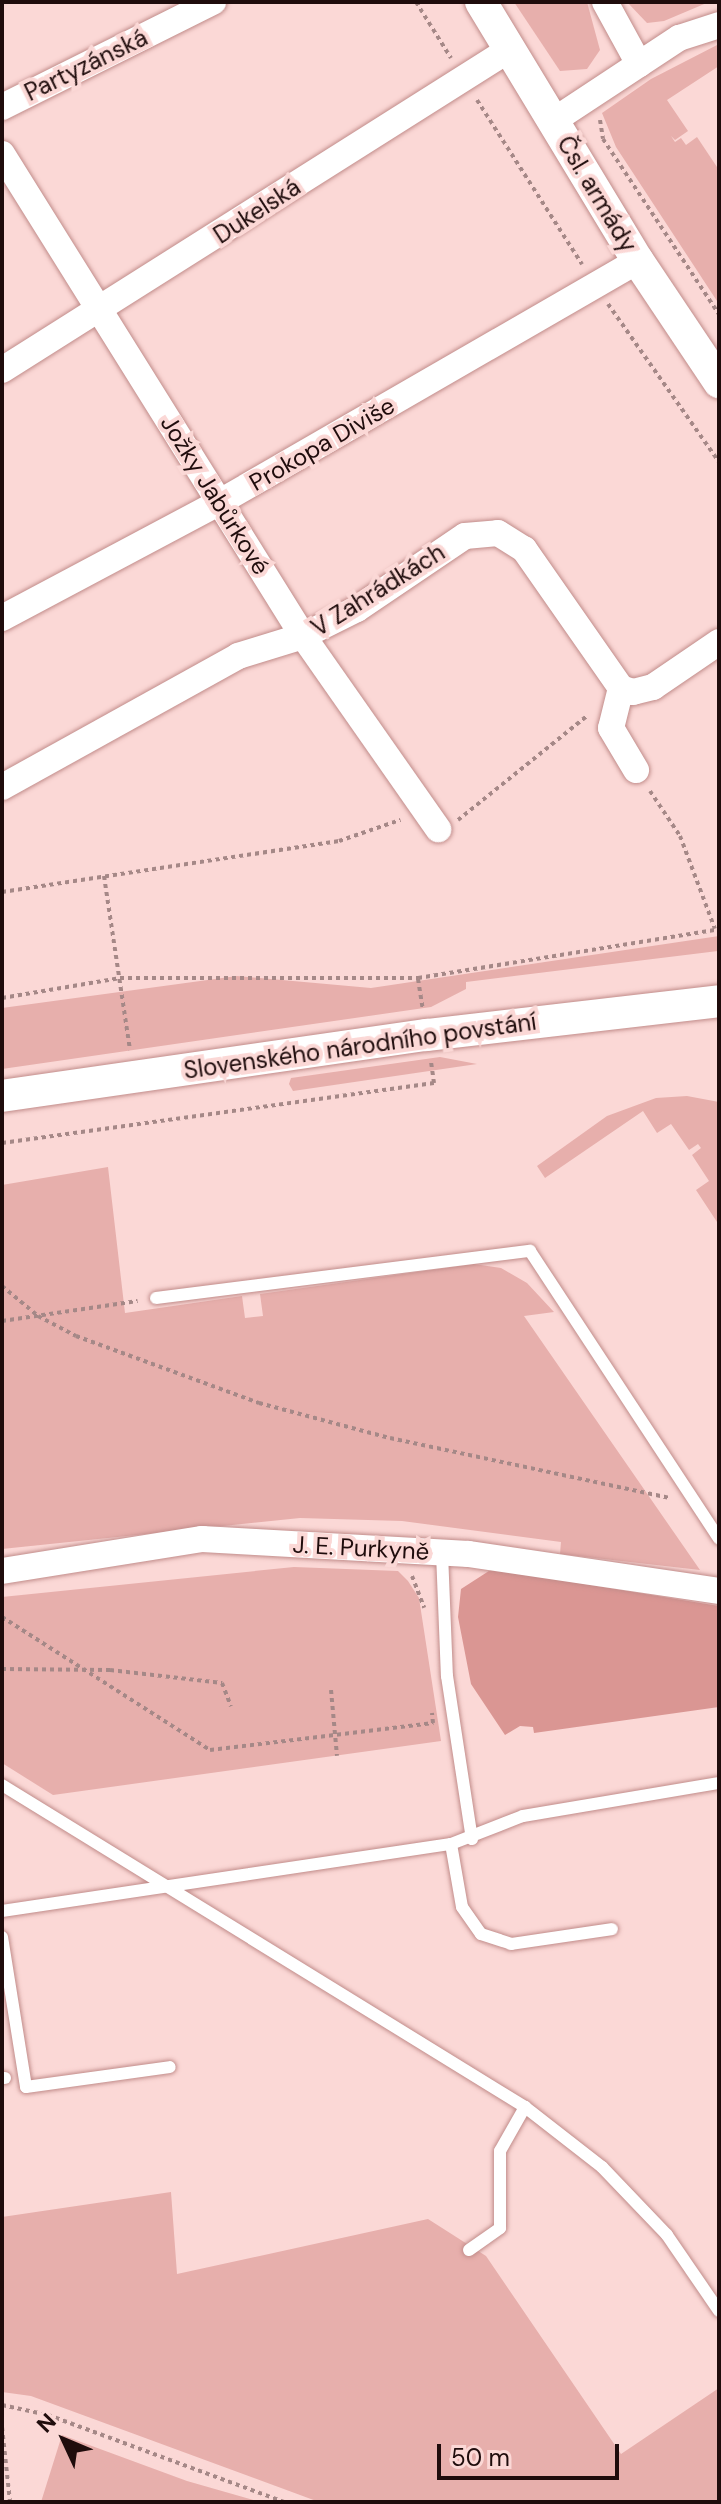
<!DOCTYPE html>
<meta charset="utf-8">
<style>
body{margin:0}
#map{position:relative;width:721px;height:2504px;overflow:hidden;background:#fbd8d6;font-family:"DM Sans",sans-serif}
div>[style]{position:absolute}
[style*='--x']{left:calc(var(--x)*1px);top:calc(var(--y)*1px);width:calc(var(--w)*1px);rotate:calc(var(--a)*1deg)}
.green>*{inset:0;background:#e7afac}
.forest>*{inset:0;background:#da9693}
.path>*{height:4px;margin-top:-2px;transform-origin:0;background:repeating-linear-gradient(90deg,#a58887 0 4px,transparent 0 8px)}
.roads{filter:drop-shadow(0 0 2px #c18c8a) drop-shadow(0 0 2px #c18c8a)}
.service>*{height:12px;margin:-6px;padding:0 6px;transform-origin:6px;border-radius:6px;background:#fff}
.minor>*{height:26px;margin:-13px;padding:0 13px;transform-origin:13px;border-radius:13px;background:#fff}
.tertiary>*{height:32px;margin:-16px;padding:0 16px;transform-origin:16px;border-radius:16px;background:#fff}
span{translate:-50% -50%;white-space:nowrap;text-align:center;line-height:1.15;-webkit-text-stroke:8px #fbd8d6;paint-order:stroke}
.street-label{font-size:24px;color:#1f0c0c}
.frame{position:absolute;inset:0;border:4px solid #1f0c0c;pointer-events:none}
.north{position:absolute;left:24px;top:2400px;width:80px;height:80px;-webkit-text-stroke:6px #fbd8d6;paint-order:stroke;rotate:314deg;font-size:22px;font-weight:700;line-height:32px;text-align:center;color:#1f0c0c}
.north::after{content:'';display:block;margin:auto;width:28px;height:36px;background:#1f0c0c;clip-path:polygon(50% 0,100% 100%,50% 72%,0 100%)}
.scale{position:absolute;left:437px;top:2444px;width:182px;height:36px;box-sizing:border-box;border:4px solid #1f0c0c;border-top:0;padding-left:10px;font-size:24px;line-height:28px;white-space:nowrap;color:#1f0c0c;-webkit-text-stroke:6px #fbd8d6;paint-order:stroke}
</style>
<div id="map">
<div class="green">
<i style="clip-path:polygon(514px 2px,587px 2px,600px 50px,587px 69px,560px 71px)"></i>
<i style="clip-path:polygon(627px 2px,709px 2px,664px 21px,647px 23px)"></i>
<i style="clip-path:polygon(719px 44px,719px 66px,667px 100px,688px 131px,675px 140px,671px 136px,675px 142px,681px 138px,686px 145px,697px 137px,719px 170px,719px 304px,616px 147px,602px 113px,651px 79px)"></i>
<i style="clip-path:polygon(719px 936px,718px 951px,466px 982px,466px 989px,431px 1007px,2px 1069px,2px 1008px,237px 976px,371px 988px)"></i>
<i style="clip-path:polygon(440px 1057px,477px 1064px,293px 1091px,289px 1084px,291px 1078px)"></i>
<i style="clip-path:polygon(687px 1096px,719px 1102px,719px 1225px,696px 1190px,709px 1181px,692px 1155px,701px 1148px,698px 1144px,689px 1150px,671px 1124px,657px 1133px,643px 1111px,545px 1178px,537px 1166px,607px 1116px,656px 1098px)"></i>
<i style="clip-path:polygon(108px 1167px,125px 1313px,242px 1296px,245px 1318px,263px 1316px,260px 1294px,474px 1264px,501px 1268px,527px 1283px,554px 1312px,524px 1316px,700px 1570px,560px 1554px,561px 1542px,402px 1521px,300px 1518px,2px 1549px,2px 1185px)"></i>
<i style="clip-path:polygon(294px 1567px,398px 1571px,408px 1581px,419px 1598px,441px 1741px,53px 1795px,2px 1763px,2px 1597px)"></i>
<i style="clip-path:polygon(171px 2192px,177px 2274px,428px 2219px,486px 2256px,621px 2454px,719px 2388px,719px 2502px,319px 2502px,31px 2396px,2px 2392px,2px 2217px)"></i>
<i style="clip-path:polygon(62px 2435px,187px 2481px,260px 2502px,41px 2502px)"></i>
</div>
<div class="forest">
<i style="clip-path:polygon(492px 1569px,719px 1606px,719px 1707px,534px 1733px,533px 1727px,520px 1726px,505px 1735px,471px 1684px,458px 1617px,461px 1589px)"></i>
</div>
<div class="path">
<i style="--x:416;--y:2;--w:66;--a:58"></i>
<i style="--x:477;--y:100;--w:195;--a:57.4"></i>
<i style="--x:600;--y:120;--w:19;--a:81"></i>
<i style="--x:603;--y:139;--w:210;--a:56.5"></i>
<i style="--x:608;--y:304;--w:193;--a:54.9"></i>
<i style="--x:650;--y:791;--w:54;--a:56.3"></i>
<i style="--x:680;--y:836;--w:99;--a:69.4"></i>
<i style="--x:458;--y:820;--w:167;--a:-38.9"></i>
<i style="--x:104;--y:876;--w:176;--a:81.5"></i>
<i style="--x:2;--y:892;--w:341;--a:-8.6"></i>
<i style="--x:339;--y:841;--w:65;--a:-19"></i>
<i style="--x:418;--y:979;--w:31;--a:81"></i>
<i style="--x:2;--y:998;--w:120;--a:-9.6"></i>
<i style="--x:120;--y:978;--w:298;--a:0"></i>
<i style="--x:418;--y:978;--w:305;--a:-9.2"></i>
<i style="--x:2;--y:1143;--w:436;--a:-7.9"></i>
<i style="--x:434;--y:1083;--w:21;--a:-98"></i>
<i style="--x:2;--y:1286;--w:47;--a:39.8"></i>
<i style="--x:38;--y:1316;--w:43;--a:27.8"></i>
<i style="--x:76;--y:1336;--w:195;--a:20.1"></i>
<i style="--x:259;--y:1403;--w:136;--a:15"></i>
<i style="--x:390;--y:1438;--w:285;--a:12.1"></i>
<i style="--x:2;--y:1321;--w:137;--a:-8.4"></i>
<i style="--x:412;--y:1576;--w:34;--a:69"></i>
<i style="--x:2;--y:1617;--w:247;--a:32.6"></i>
<i style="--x:210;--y:1750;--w:225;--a:-6.9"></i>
<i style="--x:433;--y:1723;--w:10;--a:-96"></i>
<i style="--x:2;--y:1669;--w:108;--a:0.5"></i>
<i style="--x:110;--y:1670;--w:113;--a:6.6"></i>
<i style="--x:222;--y:1683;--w:25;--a:69"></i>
<i style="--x:331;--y:1690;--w:66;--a:84.8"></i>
<i style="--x:2;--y:2405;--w:47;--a:12.3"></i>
<i style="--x:48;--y:2415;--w:252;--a:20.2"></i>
<i style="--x:2;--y:2427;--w:75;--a:83.9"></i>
</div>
<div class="roads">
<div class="service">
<i style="--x:156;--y:1298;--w:377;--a:-7.2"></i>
<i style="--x:530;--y:1251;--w:344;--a:56.7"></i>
<i style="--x:442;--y:1553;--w:123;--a:87.7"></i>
<i style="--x:447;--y:1676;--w:165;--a:81.3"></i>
<i style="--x:2;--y:1785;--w:614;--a:31.62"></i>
<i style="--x:525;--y:2107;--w:98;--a:37.9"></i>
<i style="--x:602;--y:2167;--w:94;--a:46.3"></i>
<i style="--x:667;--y:2235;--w:92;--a:55.6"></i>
<i style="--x:451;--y:1844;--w:64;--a:80.1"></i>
<i style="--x:462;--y:1907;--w:33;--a:55"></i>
<i style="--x:481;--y:1934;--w:32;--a:18"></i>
<i style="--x:511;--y:1944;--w:102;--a:-8.4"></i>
<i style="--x:2;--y:1911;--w:454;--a:-8.5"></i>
<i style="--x:451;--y:1844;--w:77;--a:-21.3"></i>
<i style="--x:523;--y:1816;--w:199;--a:-9.6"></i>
<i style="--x:2;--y:1937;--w:152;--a:80.9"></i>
<i style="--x:26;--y:2087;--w:145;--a:-7.9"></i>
<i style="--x:2;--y:2078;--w:3;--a:0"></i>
<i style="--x:469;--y:2250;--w:38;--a:-35"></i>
<i style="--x:500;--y:2228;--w:77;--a:-90"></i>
<i style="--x:500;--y:2151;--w:51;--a:-60.4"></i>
</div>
<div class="minor">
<i style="--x:605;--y:2;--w:71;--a:61.3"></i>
<i style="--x:2;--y:107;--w:236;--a:-26.5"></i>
<i style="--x:553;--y:121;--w:151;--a:-33.4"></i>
<i style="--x:679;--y:38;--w:42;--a:-18"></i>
<i style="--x:2;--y:154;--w:568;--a:58.02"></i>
<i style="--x:303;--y:636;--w:236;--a:55"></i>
<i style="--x:2;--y:370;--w:601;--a:-32.29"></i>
<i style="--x:2;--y:618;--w:247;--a:-28"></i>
<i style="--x:220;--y:502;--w:482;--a:-30"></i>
<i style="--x:621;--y:688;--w:13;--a:18"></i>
<i style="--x:633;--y:692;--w:21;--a:-14"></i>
<i style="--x:653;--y:687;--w:80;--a:-34.3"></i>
<i style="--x:2;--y:787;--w:270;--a:-29"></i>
<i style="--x:238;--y:656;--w:68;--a:-17.1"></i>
<i style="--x:303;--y:636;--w:60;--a:-26.6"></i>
<i style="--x:357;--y:609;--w:130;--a:-34.1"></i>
<i style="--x:465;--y:536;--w:33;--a:-5"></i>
<i style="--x:498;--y:533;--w:31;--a:32"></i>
<i style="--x:524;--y:549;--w:169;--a:55.1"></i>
<i style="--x:621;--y:688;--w:41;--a:104"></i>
<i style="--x:611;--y:728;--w:49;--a:59.2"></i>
<i style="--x:2;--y:1571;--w:203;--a:-9.1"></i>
<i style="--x:202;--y:1539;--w:267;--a:3.2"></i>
<i style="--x:469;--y:1554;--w:253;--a:8.4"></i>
</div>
<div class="tertiary">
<i style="--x:481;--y:2;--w:303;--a:58.8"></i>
<i style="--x:638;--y:261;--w:146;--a:56.2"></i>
<i style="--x:2;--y:1096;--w:429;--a:-8.2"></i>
<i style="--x:427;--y:1035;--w:294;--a:-6.6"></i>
</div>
</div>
<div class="street-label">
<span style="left:86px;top:65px;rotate:-26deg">Partyzánská</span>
<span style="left:597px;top:194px;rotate:59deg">Čsl. armády</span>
<span style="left:257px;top:211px;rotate:-33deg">Dukelská</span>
<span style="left:322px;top:444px;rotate:-30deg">Prokopa Diviše</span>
<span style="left:215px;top:495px;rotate:58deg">Jožky Jabůrkové</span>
<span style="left:378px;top:590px;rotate:-32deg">V Zahrádkách</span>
<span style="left:360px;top:1046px;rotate:-8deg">Slovenského národního povstání</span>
<span style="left:361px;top:1548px;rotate:3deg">J. E. Purkyně</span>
</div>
<div class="frame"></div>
<div class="north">N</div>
<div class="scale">50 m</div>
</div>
